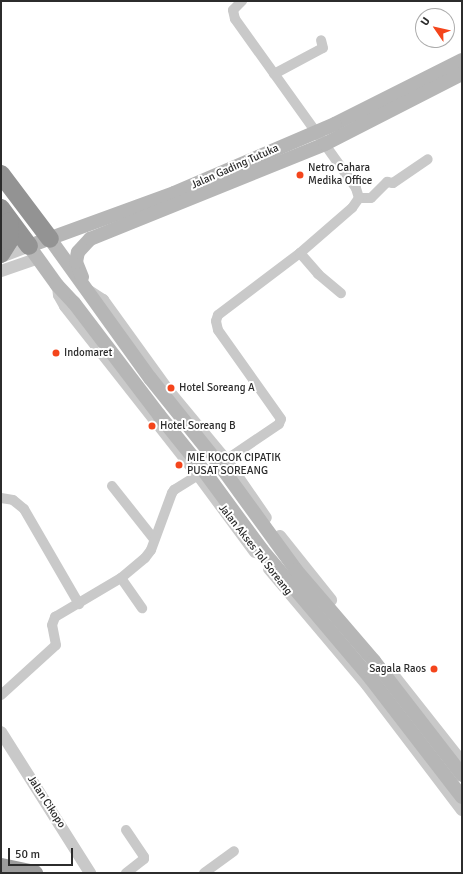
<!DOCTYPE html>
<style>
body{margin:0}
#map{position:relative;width:463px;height:874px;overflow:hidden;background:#fff;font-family:Signika,sans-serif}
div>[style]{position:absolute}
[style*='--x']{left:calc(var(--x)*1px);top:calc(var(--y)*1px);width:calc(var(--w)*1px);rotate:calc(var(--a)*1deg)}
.minor>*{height:10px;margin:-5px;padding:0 5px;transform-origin:5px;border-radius:5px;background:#c9c9c9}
.tertiary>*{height:12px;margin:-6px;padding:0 6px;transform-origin:6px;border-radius:6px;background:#c9c9c9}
.secondary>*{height:14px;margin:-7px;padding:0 7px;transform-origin:7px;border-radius:7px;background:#b6b6b6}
.trunk>*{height:17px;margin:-8.5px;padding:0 8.5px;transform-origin:8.5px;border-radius:8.5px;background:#9c9c9c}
.motorway>*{height:18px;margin:-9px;padding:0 9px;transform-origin:9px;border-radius:9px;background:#939393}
.dots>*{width:11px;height:11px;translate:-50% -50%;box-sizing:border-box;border:2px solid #fff;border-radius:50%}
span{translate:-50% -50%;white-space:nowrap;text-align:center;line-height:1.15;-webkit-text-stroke:4px #fff;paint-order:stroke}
.street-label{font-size:11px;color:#2c2c2c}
.poi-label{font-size:11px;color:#2c2c2c}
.left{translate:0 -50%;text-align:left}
.right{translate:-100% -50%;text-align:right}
.frame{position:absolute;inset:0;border:2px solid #2c2c2c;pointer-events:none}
.north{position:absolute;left:415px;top:8px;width:40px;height:40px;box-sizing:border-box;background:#fff;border:1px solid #ababab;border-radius:50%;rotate:304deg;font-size:11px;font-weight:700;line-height:16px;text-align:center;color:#2c2c2c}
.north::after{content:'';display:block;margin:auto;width:14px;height:18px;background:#f4451c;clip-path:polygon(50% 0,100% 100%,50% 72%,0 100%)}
.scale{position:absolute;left:8px;top:848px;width:65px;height:18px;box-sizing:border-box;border:2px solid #2c2c2c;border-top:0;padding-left:5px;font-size:12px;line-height:14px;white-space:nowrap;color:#2c2c2c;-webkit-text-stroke:3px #fff;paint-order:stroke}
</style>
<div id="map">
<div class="minor">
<i style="--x:274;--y:74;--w:55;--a:-28"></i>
<i style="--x:323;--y:48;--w:8;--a:-104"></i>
<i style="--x:359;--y:198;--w:12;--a:0"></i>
<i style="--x:371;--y:198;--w:23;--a:-45"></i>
<i style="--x:387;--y:182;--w:6;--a:9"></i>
<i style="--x:393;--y:183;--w:42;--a:-34.4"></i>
<i style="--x:300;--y:253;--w:28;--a:49"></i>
<i style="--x:318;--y:274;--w:30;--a:40"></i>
<i style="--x:226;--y:460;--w:64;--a:-34.2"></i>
<i style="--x:279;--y:424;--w:5;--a:-68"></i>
<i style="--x:281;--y:419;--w:109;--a:-125.3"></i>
<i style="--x:218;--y:330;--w:9;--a:-103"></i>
<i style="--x:216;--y:321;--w:6;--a:-72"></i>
<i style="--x:218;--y:315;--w:103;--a:-37.1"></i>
<i style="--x:300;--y:253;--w:69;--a:-40.9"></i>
<i style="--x:352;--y:208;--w:12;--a:-55"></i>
<i style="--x:359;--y:198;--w:10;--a:-107"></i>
<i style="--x:356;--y:188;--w:208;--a:-125.6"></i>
<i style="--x:235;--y:19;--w:9;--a:-103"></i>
<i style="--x:233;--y:10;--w:13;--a:-45"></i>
<i style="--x:112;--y:486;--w:68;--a:51.6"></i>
<i style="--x:1;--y:498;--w:12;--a:9"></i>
<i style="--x:13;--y:500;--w:14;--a:39"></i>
<i style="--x:24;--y:509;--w:110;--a:59.9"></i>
<i style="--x:121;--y:578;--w:37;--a:55"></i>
<i style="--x:1;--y:695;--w:74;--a:-42.3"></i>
<i style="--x:56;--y:645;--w:20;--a:-101"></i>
<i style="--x:52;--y:625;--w:9;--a:-69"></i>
<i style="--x:55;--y:617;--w:77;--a:-30.6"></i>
<i style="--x:121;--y:578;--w:31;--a:-40"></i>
<i style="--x:145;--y:558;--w:10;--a:-53"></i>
<i style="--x:151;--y:550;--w:61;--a:-69.8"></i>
<i style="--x:172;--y:493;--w:4;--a:-56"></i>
<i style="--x:174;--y:490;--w:28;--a:-32"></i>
<i style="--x:126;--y:830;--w:32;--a:56"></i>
<i style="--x:144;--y:857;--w:2;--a:90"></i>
<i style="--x:144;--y:859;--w:23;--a:142"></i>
<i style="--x:204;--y:873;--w:37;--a:-36"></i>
</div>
<div class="tertiary">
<i style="--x:1;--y:257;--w:30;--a:-21"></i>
<i style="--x:1;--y:271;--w:39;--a:-19"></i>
<i style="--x:58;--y:287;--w:8;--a:83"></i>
<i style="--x:59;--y:295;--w:13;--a:61"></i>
<i style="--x:65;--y:306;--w:215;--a:51.8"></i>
<i style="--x:198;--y:475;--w:96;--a:53.5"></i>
<i style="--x:89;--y:291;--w:17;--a:33"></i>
<i style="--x:103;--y:300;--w:111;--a:54.2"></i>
<i style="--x:168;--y:390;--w:91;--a:50.4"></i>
<i style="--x:226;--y:460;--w:70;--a:55.4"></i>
<i style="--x:280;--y:536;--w:82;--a:51.4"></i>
<i style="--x:269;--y:569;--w:152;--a:49.8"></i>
<i style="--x:367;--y:685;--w:157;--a:52.8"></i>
<i style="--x:391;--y:672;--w:115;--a:51.7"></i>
<i style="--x:1;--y:732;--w:167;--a:57.7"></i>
</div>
<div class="secondary">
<i style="--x:462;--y:60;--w:142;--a:153.3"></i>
<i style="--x:335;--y:124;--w:175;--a:156.8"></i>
<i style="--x:174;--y:193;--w:154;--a:159.9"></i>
<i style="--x:29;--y:246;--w:48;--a:54.3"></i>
<i style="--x:57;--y:285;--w:25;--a:47"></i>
<i style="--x:74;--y:303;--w:141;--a:52.8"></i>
<i style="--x:159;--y:415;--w:72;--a:51.2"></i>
<i style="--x:204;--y:471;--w:98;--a:53.7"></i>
<i style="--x:262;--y:550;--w:169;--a:49.8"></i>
<i style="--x:371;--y:679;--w:149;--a:52.4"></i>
<i style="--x:50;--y:239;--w:171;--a:54.3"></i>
<i style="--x:150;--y:378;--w:110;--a:51.3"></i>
<i style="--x:219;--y:464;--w:131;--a:54"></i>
<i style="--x:296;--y:570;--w:120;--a:49.4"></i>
<i style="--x:374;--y:661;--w:144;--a:52.3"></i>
<i style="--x:82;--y:277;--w:16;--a:-112"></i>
<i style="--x:76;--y:262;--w:10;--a:-79"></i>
<i style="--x:78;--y:252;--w:18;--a:-47"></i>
<i style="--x:90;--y:239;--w:253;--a:-22"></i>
<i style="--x:325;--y:144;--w:154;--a:-27.1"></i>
</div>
<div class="trunk">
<i style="--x:1;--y:866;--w:34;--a:12"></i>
</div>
<div class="motorway">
<i style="--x:1;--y:174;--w:81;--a:53"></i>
<i style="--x:1;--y:208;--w:47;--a:53.6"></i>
<i style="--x:1;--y:254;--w:15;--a:-58"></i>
<i style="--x:9;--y:241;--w:20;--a:-87"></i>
</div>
<div class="dots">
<i style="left:300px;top:175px;background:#f4451c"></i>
<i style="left:56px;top:353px;background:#f4451c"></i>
<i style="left:171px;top:388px;background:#f4451c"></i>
<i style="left:152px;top:426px;background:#f4451c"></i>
<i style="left:179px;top:465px;background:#f4451c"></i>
<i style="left:434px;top:669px;background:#f4451c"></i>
</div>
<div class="street-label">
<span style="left:235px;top:167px;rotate:-24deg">Jalan Gading Tutuka</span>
<span style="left:255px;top:550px;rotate:52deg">Jalan Akses Tol Soreang</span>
<span style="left:46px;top:802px;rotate:57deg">Jalan Cikopo</span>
</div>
<div class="poi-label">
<span class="left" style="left:308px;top:175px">Netro Cahara<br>Medika Office</span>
<span class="left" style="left:64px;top:353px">Indomaret</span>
<span class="left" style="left:179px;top:388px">Hotel Soreang A</span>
<span class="left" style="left:160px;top:426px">Hotel Soreang B</span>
<span class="left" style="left:187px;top:465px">MIE KOCOK CIPATIK<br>PUSAT SOREANG</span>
<span class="right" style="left:426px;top:669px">Sagala Raos</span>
</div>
<div class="frame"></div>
<div class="north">U</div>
<div class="scale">50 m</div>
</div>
